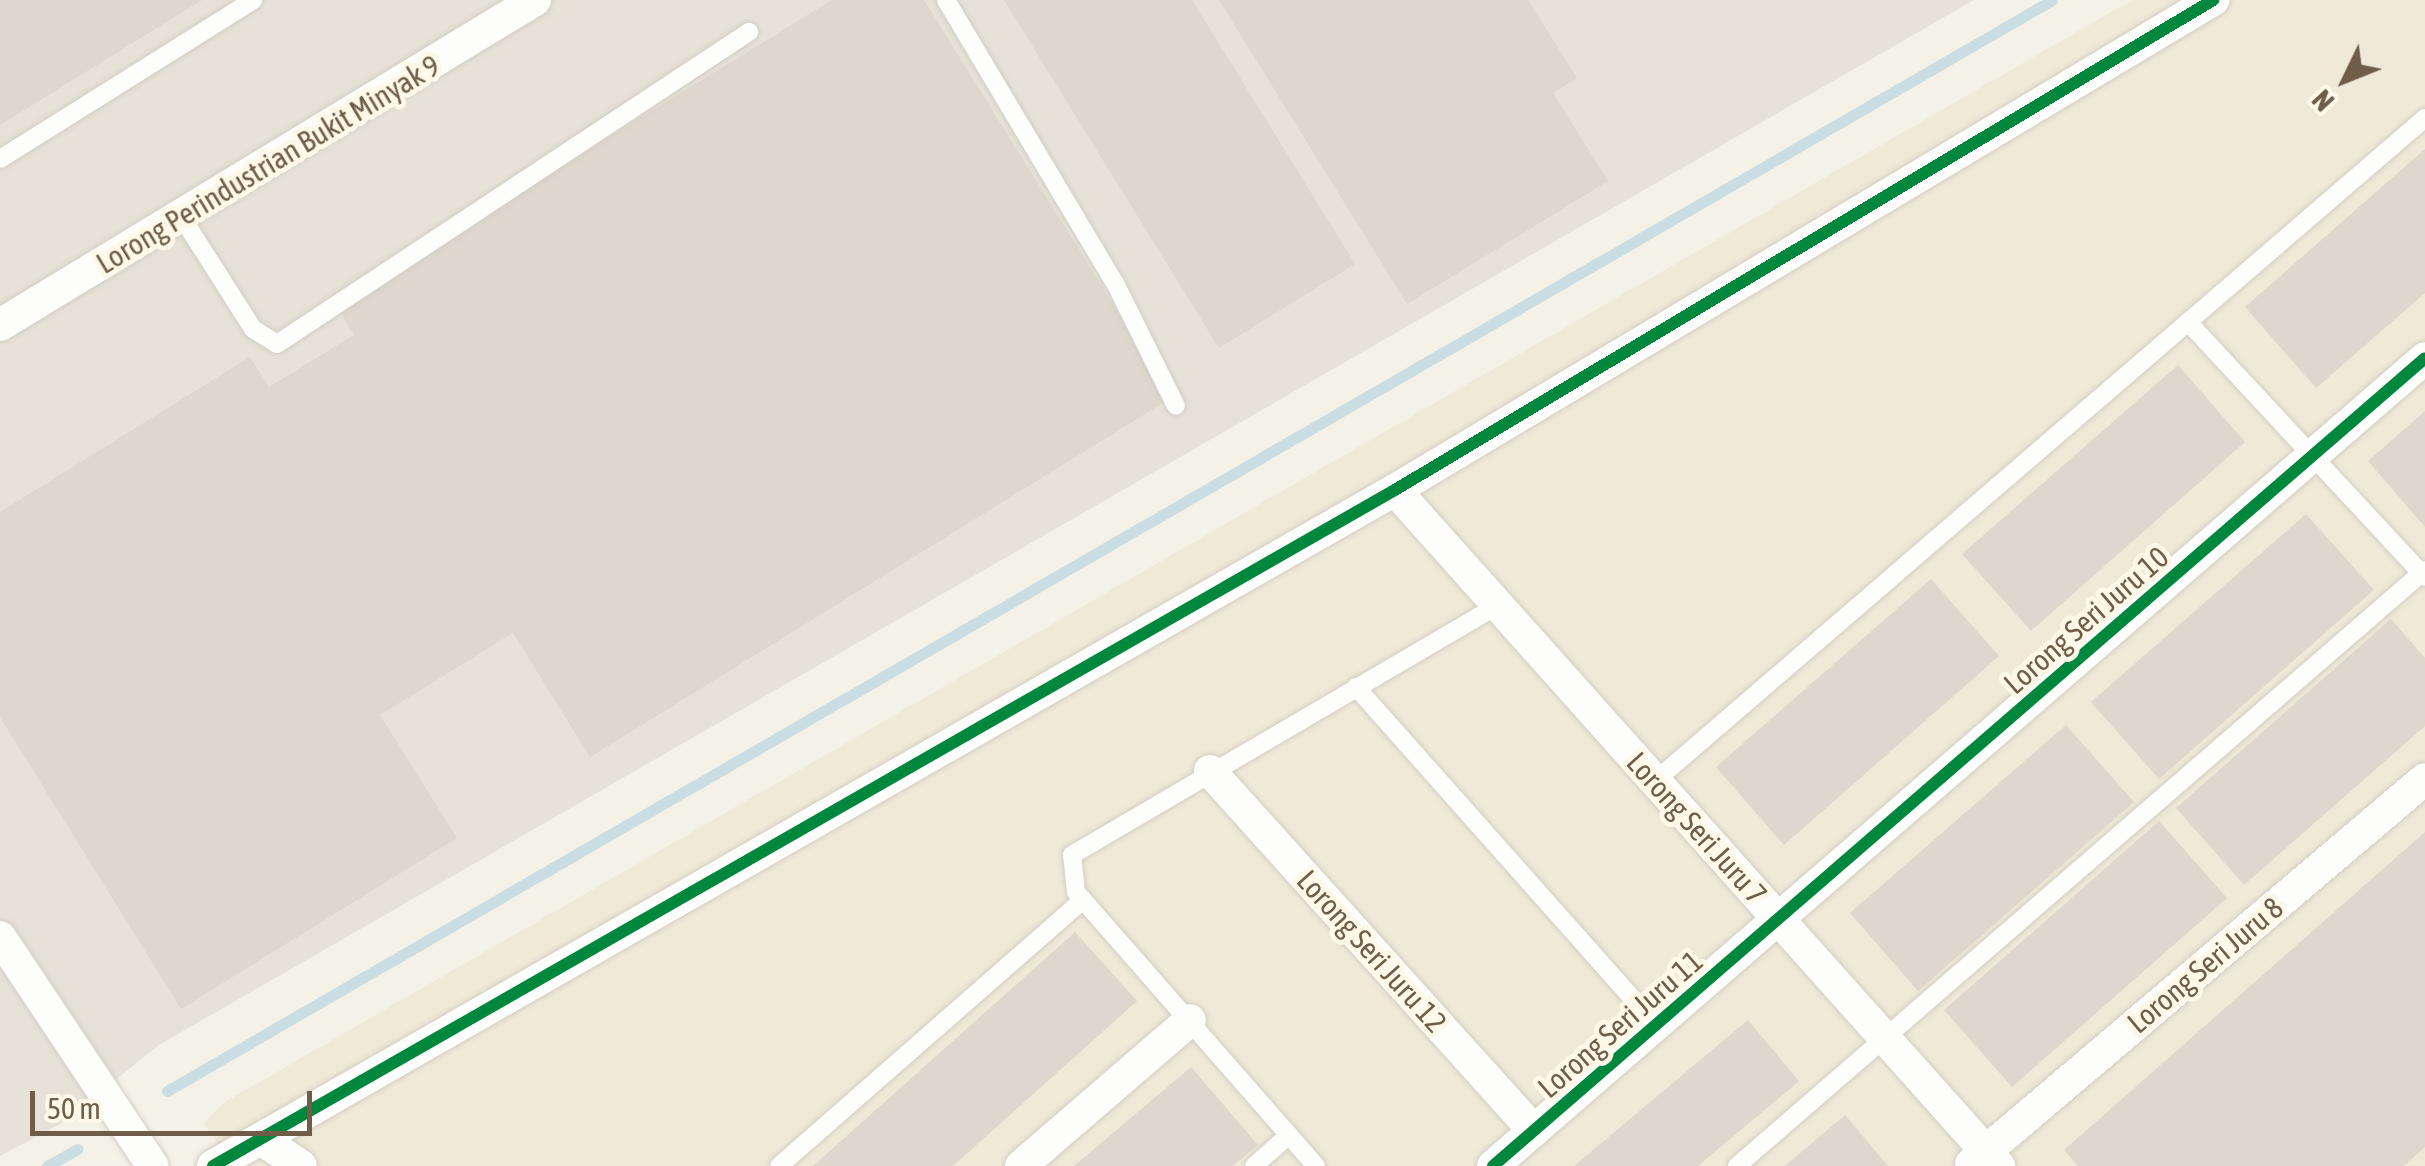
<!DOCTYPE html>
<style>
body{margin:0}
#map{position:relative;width:2425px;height:1166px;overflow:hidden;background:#f4f1e7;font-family:"Asap Condensed",sans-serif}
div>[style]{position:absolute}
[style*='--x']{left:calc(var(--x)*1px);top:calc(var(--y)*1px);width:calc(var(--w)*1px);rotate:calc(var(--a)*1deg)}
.residential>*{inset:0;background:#efe9d7}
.industrial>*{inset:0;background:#e6e2d8}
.stream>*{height:11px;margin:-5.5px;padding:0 5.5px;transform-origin:5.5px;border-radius:5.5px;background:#cadde3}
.building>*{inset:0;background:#ddd7cd}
.roads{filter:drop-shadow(0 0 2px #d2cdc3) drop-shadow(0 0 2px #d2cdc3)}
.lane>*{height:18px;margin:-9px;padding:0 9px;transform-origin:9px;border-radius:9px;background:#fdfdfb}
.street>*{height:32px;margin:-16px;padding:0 16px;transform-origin:16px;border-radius:16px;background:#fdfdfb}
.cycleway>*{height:12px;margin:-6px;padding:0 6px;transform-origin:6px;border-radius:6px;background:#00873e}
span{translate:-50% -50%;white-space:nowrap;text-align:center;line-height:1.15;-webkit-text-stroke:10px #fdf8e7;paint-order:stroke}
.street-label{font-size:30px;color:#6f5d4a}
.north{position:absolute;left:2295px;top:30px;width:100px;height:100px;-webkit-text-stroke:8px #fdf8e7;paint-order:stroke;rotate:227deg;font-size:28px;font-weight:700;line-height:40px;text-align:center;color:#6f5d4a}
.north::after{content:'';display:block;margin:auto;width:35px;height:45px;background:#6f5d4a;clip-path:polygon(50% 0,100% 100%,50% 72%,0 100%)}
.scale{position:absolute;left:30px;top:1091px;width:282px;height:45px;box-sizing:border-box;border:5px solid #6f5d4a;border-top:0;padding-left:12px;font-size:30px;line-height:35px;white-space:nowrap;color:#6f5d4a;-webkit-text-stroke:8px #fdf8e7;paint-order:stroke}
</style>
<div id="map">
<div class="residential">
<i style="clip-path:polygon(2132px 0,2425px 0,2425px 1166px,233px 1166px,204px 1123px,225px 1102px)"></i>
</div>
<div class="industrial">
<i style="clip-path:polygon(0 0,1974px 0,159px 1045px,60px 1124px,0 1156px)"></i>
</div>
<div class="stream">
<i style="--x:167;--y:1091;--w:2178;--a:-30.06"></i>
<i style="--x:47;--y:1166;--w:35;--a:-29"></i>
</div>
<div class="building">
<i style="clip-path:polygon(0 0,202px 0,0 125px)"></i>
<i style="clip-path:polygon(832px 0,924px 0,1171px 398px,590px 757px,513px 633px,380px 715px,457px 838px,181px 1009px,0 717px,0 512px,250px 357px,269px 387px,354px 335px,336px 305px)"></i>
<i style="clip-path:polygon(1004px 0,1192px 0,1355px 264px,1219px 348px)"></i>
<i style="clip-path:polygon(1219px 0,1528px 0,1577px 78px,1553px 93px,1608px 181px,1407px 304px)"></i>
<i style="clip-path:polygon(2425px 149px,2425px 293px,2316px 388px,2245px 307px)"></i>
<i style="clip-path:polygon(2178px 365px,2245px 442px,2031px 631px,1962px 554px)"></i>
<i style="clip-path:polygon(2425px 411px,2425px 527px,2368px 461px)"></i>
<i style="clip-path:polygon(2306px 514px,2374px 590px,2159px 779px,2091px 702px)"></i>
<i style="clip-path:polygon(1931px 579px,1999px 656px,1784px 845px,1716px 767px)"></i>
<i style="clip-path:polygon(2391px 619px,2425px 658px,2425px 726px,2244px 885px,2176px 808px)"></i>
<i style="clip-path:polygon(2066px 725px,2134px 802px,1918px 991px,1850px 913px)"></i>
<i style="clip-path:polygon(2159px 821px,2227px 898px,2012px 1087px,1944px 1010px)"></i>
<i style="clip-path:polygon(2425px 832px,2425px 1147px,2404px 1166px,2078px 1166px,2064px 1150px)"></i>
<i style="clip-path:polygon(1075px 932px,1137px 1001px,953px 1166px,813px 1166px)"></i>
<i style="clip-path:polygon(1748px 1020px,1799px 1081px,1698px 1166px,1574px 1166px)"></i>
<i style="clip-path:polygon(1191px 1067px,1258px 1145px,1233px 1166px,1074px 1166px)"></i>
<i style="clip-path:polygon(1845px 1115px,1888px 1166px,1785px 1166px)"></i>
</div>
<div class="roads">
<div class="lane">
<i style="--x:946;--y:0;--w:330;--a:59.2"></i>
<i style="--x:1115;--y:283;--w:137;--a:63.6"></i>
<i style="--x:0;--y:159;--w:299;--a:-32.1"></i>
<i style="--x:183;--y:219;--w:130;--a:57.5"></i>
<i style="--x:253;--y:329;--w:28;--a:32"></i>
<i style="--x:277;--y:344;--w:566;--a:-33.47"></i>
<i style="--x:2188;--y:322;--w:348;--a:47.1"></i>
<i style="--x:1356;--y:687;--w:452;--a:48.4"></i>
<i style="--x:1655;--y:781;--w:1016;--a:-40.73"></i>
<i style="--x:779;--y:1166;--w:404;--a:-41.2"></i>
<i style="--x:1254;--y:1166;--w:47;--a:-41.5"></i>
<i style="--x:1316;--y:1166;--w:364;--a:-131.2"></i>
<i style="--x:1076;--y:892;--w:37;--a:-96"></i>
<i style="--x:1072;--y:855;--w:494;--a:-30.4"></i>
<i style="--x:1737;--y:1166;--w:910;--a:-40.9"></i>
</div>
<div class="street">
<i style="--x:0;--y:325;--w:626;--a:-31.28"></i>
<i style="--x:1395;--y:490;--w:907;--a:48.22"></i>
<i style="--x:1210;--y:771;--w:484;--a:48"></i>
<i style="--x:0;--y:937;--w:275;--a:56.3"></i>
<i style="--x:261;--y:1139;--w:48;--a:34"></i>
<i style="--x:1971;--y:1164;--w:595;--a:-40.3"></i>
<i style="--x:213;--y:1166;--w:1362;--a:-29.77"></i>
<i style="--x:1395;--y:490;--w:954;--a:-30.92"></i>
<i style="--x:1021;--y:1166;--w:223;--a:-40.8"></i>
<i style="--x:1493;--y:1166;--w:1233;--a:-40.92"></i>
</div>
</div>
<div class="cycleway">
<i style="--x:213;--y:1166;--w:1362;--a:-29.77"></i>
<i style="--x:1395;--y:490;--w:954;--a:-30.92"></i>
<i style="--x:1493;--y:1166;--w:1233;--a:-40.92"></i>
</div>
<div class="street-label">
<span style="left:268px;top:164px;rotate:-31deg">Lorong Perindustrian Bukit Minyak 9</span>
<span style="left:2086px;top:620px;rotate:-41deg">Lorong Seri Juru 10</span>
<span style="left:1697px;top:828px;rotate:48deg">Lorong Seri Juru 7</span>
<span style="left:1372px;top:951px;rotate:48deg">Lorong Seri Juru 12</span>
<span style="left:2205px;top:965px;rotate:-40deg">Lorong Seri Juru 8</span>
<span style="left:1620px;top:1024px;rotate:-41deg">Lorong Seri Juru 11</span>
</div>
<div class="north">N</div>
<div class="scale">50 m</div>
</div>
